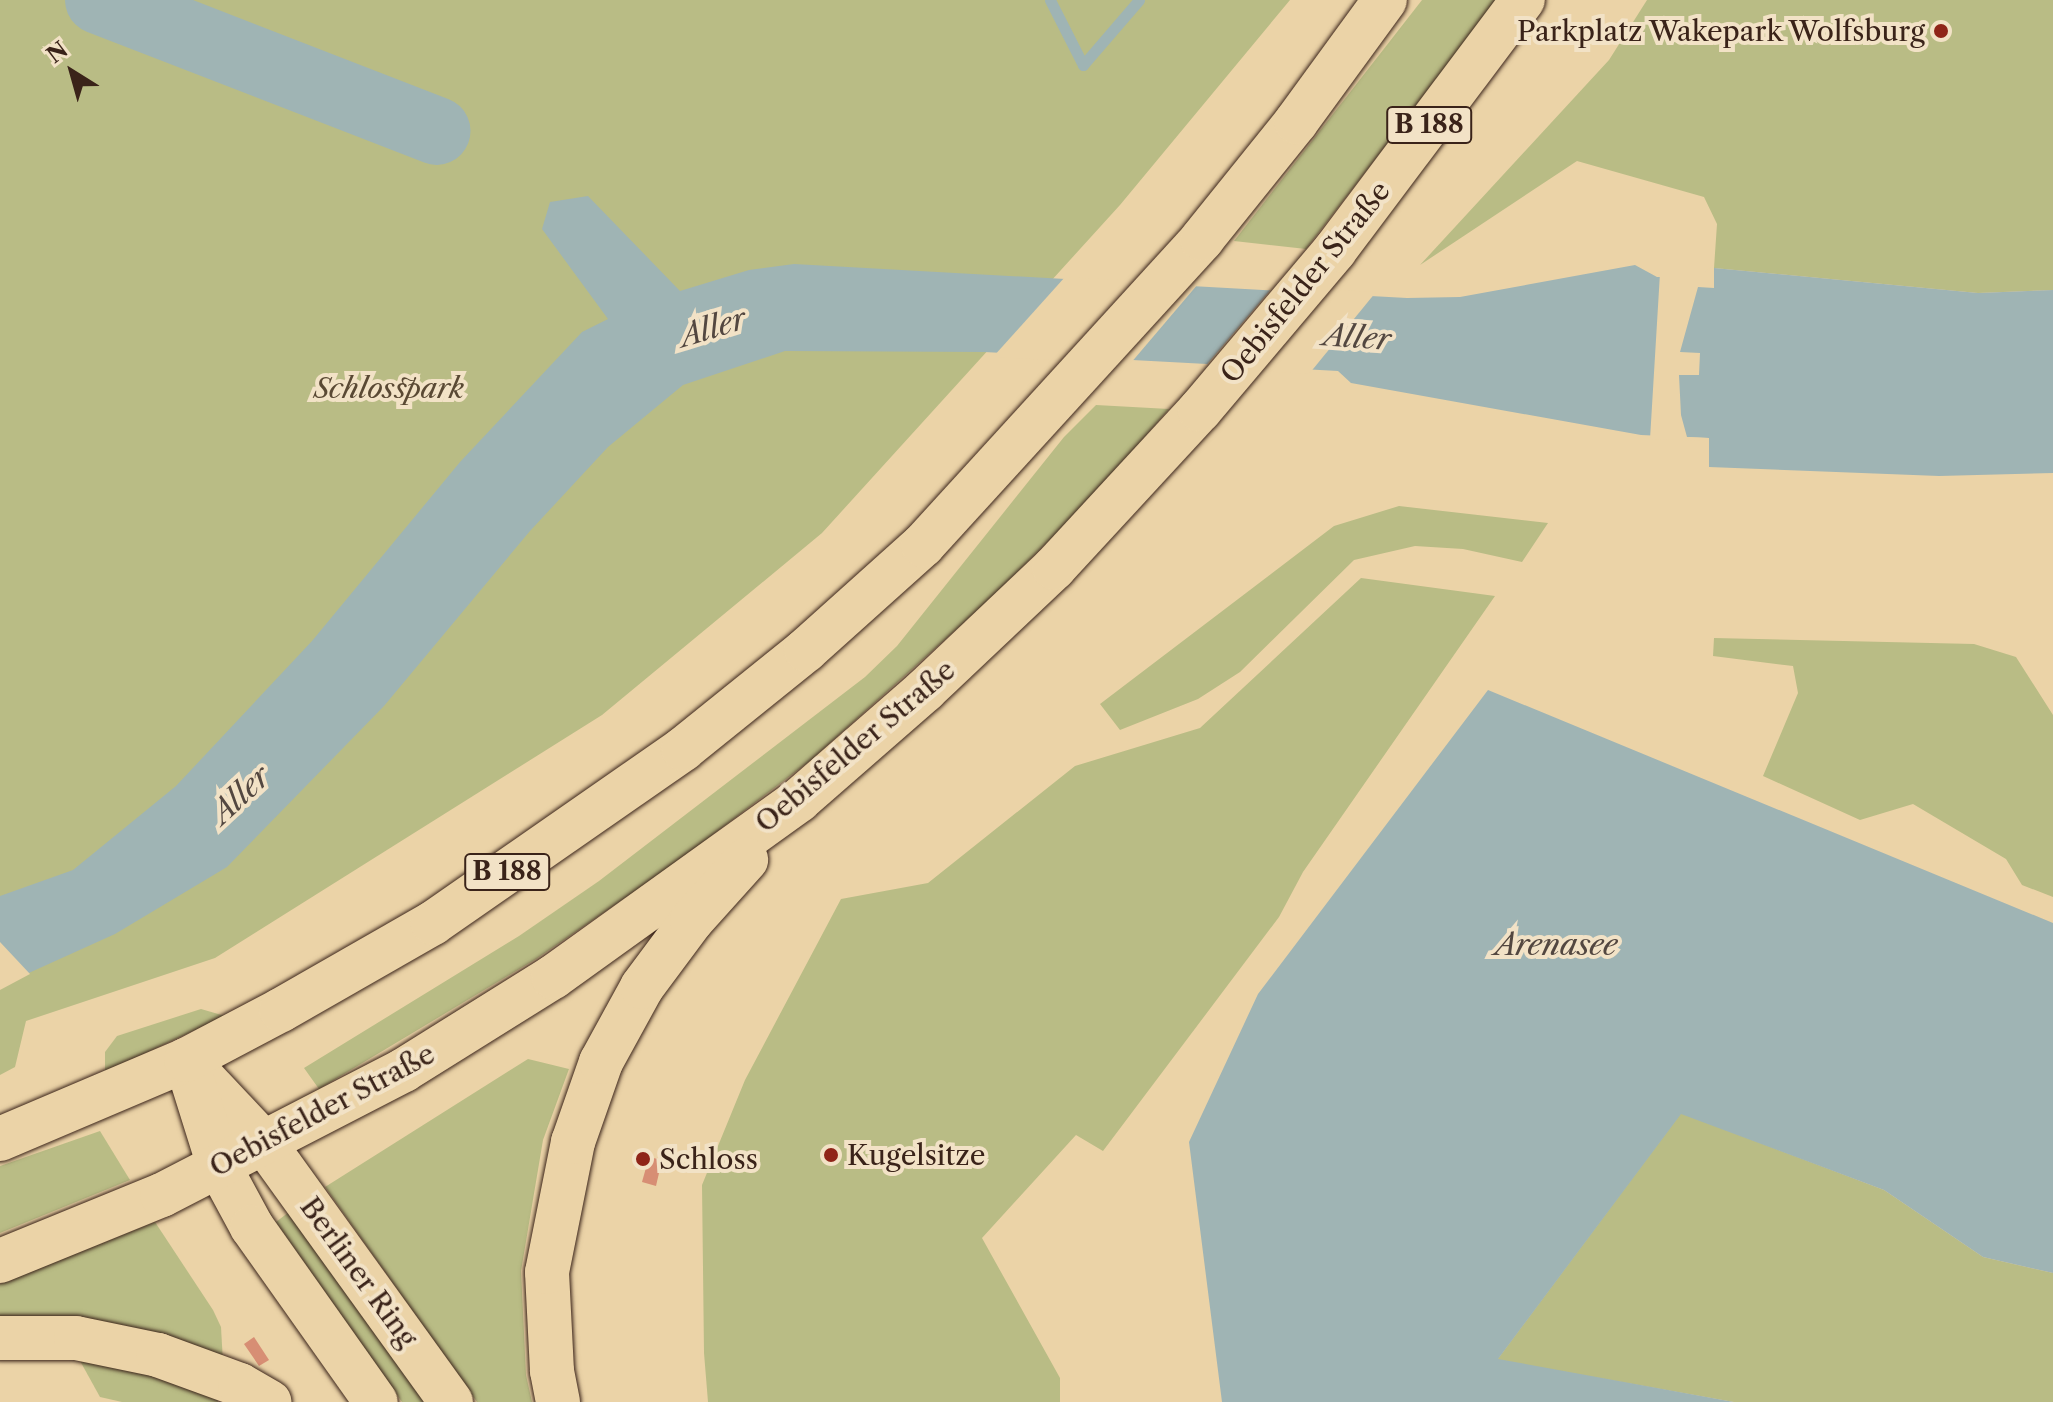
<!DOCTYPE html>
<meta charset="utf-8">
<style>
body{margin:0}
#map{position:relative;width:2053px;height:1402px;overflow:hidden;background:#ebd3a7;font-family:"Libre Caslon Text",serif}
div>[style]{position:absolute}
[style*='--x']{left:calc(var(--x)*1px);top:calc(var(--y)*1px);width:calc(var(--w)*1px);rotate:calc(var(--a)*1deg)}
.green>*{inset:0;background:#b9bc85}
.water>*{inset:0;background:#9fb4b4}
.pier>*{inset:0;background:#ebd3a7}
.stream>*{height:11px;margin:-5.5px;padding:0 5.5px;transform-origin:5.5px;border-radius:5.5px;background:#9fb4b4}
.river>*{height:68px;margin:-34px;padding:0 34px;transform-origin:34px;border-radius:34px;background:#9fb4b4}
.building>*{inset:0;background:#d78e74}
.roads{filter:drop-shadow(0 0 2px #3a2319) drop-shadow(0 0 2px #3a2319)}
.major>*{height:44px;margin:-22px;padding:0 22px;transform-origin:22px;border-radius:22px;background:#ebd3a7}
.dots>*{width:22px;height:22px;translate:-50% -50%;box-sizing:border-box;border:4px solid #f2e2c6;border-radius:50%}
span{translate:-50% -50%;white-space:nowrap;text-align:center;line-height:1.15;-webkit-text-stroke:8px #f2e2c6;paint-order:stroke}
.shield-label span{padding:2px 6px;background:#f2e2c6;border:2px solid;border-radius:6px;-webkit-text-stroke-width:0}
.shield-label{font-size:26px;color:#3a2319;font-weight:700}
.poi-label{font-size:28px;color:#3a2319}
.right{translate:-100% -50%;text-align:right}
.left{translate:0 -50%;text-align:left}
.street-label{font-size:28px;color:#3a2319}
.park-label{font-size:28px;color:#5a4934;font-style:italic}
.water-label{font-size:30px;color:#534740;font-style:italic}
.north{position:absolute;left:32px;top:32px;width:80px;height:80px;-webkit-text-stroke:6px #f2e2c6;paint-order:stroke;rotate:323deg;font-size:22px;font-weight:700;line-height:32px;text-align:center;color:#3a2319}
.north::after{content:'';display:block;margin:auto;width:28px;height:36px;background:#3a2319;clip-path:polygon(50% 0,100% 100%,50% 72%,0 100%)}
</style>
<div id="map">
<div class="green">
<i style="clip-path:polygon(0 0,1290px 0,1120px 205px,822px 533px,602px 715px,215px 958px,26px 1021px,15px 1067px,0 1075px)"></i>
<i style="clip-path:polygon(1422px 0,1498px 0,1306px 249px,1234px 241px)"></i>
<i style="clip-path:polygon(1647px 0,2053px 0,2053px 290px,1978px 293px,1714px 268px,1717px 224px,1704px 197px,1577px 161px,1420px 265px,1609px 60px)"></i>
<i style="clip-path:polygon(1096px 405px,1169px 409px,1090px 500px,990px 599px,811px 760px,673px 865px,536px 959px,319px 1089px,304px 1068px,519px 936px,599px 881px,865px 677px,897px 646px,1064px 437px)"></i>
<i style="clip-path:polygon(1399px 506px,1548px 523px,1522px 562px,1463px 549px,1415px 546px,1354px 560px,1240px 672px,1198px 699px,1120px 730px,1100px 704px,1334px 526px)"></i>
<i style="clip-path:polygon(1361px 578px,1495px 596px,1303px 872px,1279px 917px,1103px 1151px,1076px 1135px,982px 1238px,1060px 1378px,1060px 1402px,708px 1402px,704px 1353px,702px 1185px,745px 1080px,841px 899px,928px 883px,1075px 766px,1200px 728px)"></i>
<i style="clip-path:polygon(1714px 638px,1974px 644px,2016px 657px,2053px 715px,2053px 897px,2022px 885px,2006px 859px,1913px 804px,1860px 820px,1763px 776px,1798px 693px,1793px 666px,1713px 656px)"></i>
<i style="clip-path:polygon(201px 1009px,225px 1016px,105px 1072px,105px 1052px,117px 1036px)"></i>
<i style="clip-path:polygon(528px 1059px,569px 1069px,543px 1140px,521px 1271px,526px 1375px,532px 1402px,477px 1402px,325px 1187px)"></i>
<i style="clip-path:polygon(1681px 1113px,1884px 1190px,1983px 1257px,2053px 1273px,2053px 1402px,1734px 1402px,1497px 1360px)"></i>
<i style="clip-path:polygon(100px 1131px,130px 1180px,0 1233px,0 1166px)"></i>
<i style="clip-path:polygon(289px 1212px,427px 1402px,402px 1402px,276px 1222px)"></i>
<i style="clip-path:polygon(155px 1222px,213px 1310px,221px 1327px,223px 1363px,0 1320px,0 1284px)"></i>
<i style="clip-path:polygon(74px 1350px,218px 1390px,218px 1402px,122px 1402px,100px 1397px)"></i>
</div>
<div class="water">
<i style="clip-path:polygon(588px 196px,680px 291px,749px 270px,794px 264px,1407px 298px,1460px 297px,1635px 265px,1657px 277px,1706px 277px,1714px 268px,1978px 293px,2053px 290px,2053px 473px,1939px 476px,1709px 467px,1709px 438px,1641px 435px,1351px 383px,1338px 371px,984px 352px,785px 351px,683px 385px,608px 447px,530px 531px,384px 706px,227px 867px,115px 934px,0 986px,0 896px,73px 870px,176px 786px,312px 641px,460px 462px,582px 332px,608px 319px,542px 229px,550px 202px)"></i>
<i style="clip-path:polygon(1488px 690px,2053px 923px,2053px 1273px,1983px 1257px,1884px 1190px,1681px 1114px,1498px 1359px,1734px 1402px,1222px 1402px,1189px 1142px,1258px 994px)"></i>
</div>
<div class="pier">
<i style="clip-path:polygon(1714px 264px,1714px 288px,1698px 287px,1680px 352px,1700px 353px,1699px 375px,1679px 375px,1681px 415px,1687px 437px,1709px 438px,1709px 471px,1705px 468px,1705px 441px,1650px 439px,1660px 273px,1704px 273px)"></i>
<i style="clip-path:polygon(1065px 277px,1198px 284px,1130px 364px,993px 357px)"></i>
<i style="clip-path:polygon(1273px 287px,1376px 292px,1309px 374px,1204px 368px)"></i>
<i style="clip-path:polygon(0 942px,30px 974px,0 990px)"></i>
</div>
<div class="stream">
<i style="--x:1050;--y:0;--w:73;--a:63.1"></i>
<i style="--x:1083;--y:65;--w:86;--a:-49.3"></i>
<i style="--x:138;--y:15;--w:15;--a:-82"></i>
</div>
<div class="river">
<i style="--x:99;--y:0;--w:362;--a:21.2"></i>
</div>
<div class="building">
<i style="clip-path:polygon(649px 1157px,662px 1160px,656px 1186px,642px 1182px)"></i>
<i style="clip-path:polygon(254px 1337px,269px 1360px,259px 1366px,244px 1344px)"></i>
</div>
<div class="roads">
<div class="major">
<i style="--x:186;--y:1060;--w:115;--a:46.8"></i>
<i style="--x:265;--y:1144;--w:318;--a:54.2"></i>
<i style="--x:189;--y:1070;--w:101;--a:72.6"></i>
<i style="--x:219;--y:1166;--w:69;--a:61.6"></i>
<i style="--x:252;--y:1227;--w:214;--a:54.7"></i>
<i style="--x:0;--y:1139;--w:202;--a:-23"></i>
<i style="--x:186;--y:1060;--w:107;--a:-27.8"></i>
<i style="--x:281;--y:1010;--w:175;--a:-29.8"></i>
<i style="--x:433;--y:923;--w:305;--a:-34.8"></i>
<i style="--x:683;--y:749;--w:158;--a:-38.8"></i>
<i style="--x:806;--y:650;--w:157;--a:-41.9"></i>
<i style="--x:923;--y:545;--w:414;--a:-47.6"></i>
<i style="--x:1202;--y:239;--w:150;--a:-51.2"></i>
<i style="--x:1296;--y:122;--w:151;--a:-53.9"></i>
<i style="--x:0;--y:1261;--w:175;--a:-22.2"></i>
<i style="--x:162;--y:1195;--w:272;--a:-27.3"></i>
<i style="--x:404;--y:1070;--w:176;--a:-32"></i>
<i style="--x:553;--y:977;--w:303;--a:-35.7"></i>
<i style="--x:799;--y:800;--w:167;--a:-41.1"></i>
<i style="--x:925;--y:690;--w:178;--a:-43.4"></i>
<i style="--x:1054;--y:568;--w:215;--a:-47.3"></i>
<i style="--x:1200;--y:410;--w:209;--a:-49.8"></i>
<i style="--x:1335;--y:250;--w:313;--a:-53.1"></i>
<i style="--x:0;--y:1338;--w:76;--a:0"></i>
<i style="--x:76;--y:1338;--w:84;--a:11.7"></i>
<i style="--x:158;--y:1355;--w:87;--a:20.1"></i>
<i style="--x:240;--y:1385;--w:34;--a:30"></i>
<i style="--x:558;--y:1402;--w:32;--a:-101"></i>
<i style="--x:552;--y:1371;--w:99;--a:-92.9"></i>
<i style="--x:547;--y:1272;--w:133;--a:-78.7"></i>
<i style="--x:573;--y:1142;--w:85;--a:-70.7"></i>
<i style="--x:601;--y:1062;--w:85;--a:-61.3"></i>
<i style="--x:642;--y:987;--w:84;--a:-53.3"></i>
<i style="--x:692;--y:920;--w:81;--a:-48"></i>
</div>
</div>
<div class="dots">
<i style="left:1941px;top:31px;background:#8f2418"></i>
<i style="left:831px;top:1155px;background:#8f2418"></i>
<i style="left:643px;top:1159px;background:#8f2418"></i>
</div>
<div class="shield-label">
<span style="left:1429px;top:125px">B 188</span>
<span style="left:507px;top:872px">B 188</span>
</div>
<div class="poi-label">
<span class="right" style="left:1925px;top:31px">Parkplatz Wakepark Wolfsburg</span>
<span class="left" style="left:847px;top:1155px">Kugelsitze</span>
<span class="left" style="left:659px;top:1159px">Schloss</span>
</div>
<div class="street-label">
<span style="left:1305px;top:282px;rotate:-51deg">Oebisfelder Straße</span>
<span style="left:855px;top:746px;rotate:-40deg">Oebisfelder Straße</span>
<span style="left:322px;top:1110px;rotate:-28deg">Oebisfelder Straße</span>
<span style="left:359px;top:1272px;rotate:54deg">Berliner Ring</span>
</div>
<div class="park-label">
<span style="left:389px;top:388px">Schlosspark</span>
</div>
<div class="water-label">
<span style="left:713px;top:328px;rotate:-17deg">Aller</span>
<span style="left:1357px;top:338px;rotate:4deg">Aller</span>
<span style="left:241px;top:795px;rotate:-43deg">Aller</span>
<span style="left:1556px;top:945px">Arenasee</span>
</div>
<div class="north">N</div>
</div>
